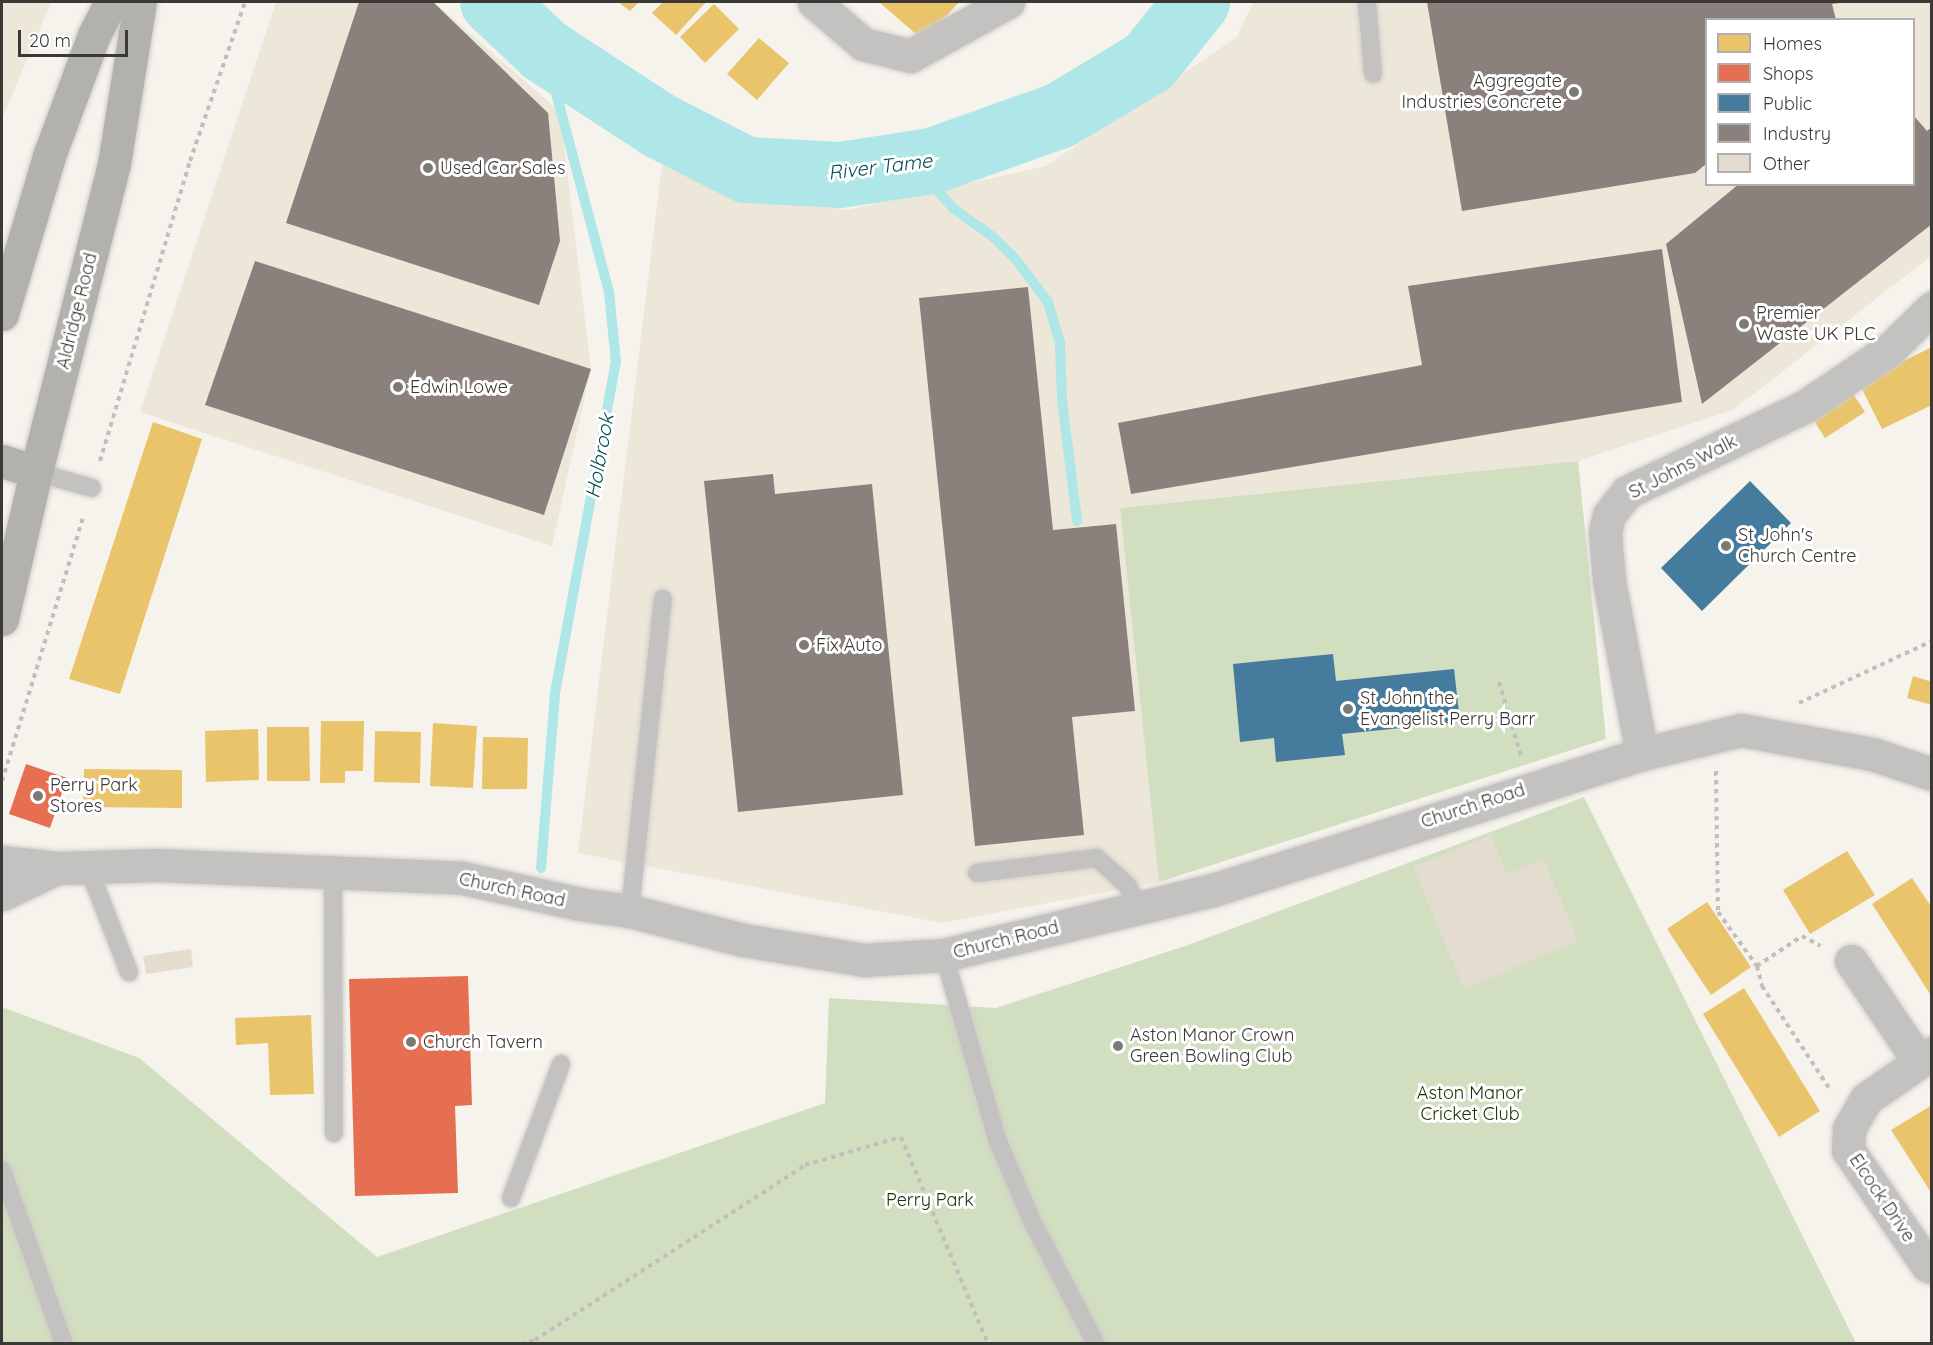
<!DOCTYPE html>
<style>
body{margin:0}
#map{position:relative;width:1933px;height:1345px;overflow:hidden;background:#f6f3ed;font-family:Quicksand,sans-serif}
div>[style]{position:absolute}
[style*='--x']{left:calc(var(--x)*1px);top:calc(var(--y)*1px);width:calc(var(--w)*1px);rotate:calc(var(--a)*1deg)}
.built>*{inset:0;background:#ede7da}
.green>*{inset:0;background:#d1debf}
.homes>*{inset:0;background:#e9c46a}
.shops>*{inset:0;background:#e76f51}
.public>*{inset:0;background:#457b9d}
.industry>*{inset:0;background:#8a817c}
.stream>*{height:10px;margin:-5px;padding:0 5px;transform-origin:5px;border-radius:5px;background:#afe6e7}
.river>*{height:66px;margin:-33px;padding:0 33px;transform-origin:33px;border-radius:33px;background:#afe6e7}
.building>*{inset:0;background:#e4ddcf}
.path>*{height:4px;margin-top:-2px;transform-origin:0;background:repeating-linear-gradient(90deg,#c1bfbd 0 4.5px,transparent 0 9px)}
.roads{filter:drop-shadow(0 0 2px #d0cdc9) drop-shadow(0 0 2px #d0cdc9)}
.lane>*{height:18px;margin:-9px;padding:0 9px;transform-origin:9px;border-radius:9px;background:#c3c2c0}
.street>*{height:33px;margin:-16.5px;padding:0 16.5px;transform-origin:16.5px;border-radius:16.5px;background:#c3c2c0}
.primary>*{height:33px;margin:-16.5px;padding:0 16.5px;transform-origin:16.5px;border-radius:16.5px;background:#b3b1ae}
.dots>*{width:16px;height:16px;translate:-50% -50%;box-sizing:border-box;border:3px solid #fff;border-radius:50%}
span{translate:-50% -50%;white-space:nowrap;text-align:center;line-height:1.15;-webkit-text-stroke:6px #fff;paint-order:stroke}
.poi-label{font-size:18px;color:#3b3935}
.right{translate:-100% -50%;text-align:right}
.left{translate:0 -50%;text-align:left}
.street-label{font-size:18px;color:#3b3935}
.park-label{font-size:18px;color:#203008}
.water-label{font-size:20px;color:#004e52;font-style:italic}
.frame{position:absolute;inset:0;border:3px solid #3b3935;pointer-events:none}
.legend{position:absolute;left:1705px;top:18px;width:210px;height:168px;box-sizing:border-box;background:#fff;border:2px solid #b1b0ae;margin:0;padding:8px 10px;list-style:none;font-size:18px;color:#3b3935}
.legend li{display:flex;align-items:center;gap:12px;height:30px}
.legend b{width:30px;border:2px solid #b1b0ae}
.scale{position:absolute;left:18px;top:30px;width:110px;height:27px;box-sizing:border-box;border:3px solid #3b3935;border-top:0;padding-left:8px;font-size:18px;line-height:21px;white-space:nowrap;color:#3b3935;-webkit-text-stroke:4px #fff;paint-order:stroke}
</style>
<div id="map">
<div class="built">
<i style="clip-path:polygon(2px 2px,51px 2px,2px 119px)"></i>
<i style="clip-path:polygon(276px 2px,434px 2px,560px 112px,591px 369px,552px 546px,140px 412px)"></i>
<i style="clip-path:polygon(evenodd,1253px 2px,1931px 2px,1931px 256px,1733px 410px,1578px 461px,1120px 508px,1159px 882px,942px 923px,578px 853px,662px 165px,846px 210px,1046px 166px,1237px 37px,1253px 2px,1706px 20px,1914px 20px,1914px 184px,1706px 184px,1706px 20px)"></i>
</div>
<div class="green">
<i style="clip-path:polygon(1578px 461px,1606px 739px,1159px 882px,1120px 508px)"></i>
<i style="clip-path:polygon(1584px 797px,1856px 1343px,2px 1343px,2px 1007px,139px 1058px,377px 1257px,825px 1103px,829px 998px,996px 1008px,1191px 944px)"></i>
</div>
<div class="homes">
<i style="clip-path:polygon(618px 2px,639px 2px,630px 11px)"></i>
<i style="clip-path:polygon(663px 2px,706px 2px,676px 35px,652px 13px)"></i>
<i style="clip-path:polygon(879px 2px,959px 2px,924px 41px)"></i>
<i style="clip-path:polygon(714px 4px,739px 29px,705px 63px,680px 37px)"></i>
<i style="clip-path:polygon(759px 38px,789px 63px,757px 100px,727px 74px)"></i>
<i style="clip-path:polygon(1932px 347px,1932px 405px,1882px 429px,1859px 383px)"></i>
<i style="clip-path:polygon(1850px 389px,1865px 412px,1825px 438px,1811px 416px)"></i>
<i style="clip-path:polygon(153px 422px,202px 439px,120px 694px,69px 679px)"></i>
<i style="clip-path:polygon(1913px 676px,1932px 682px,1932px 705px,1907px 698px)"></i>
<i style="clip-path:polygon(321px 721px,364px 721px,363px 771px,345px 771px,345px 783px,320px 783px)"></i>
<i style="clip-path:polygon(433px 723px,477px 726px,473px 788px,430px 786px)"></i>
<i style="clip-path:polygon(267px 727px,309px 727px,310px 781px,267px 781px)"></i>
<i style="clip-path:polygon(258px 729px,259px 780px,206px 782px,205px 731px)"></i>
<i style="clip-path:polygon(375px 731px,421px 732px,420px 783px,374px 782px)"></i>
<i style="clip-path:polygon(483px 737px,528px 738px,527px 789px,482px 789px)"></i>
<i style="clip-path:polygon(84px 769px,182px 770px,182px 808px,83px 807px)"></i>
<i style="clip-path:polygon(1847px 851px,1875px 895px,1810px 934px,1783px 890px)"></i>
<i style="clip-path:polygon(1912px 878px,1932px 908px,1932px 997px,1872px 904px)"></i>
<i style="clip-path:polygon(1707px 902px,1751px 967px,1711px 995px,1667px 929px)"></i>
<i style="clip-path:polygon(1744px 988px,1820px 1111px,1779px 1137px,1703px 1014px)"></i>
<i style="clip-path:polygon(311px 1015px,314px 1094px,270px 1095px,268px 1043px,236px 1045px,235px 1018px)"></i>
<i style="clip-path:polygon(1932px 1105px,1932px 1194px,1891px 1130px)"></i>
</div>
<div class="shops">
<i style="clip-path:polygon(26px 764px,67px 778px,50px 828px,9px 814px)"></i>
<i style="clip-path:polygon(468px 976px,472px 1105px,455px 1106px,458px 1193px,355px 1196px,349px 979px)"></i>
</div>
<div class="public">
<i style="clip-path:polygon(1750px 481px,1791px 523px,1702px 611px,1661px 568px)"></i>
<i style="clip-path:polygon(1333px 654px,1336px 681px,1454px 669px,1460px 722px,1342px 734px,1345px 755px,1276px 762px,1274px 738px,1240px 742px,1233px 664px)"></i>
</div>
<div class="industry">
<i style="clip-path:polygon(359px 2px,433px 2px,548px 113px,560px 241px,539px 305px,286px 223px)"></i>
<i style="clip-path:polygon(1427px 2px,1839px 2px,1839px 3px,1832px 4px,1836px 20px,1706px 20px,1706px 164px,1695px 173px,1462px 211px)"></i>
<i style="clip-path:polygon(1914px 116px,1927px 131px,1932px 127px,1932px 224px,1702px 404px,1666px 244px,1739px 184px,1914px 184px)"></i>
<i style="clip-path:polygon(1662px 249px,1682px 402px,1131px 494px,1118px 423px,1422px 365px,1408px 286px)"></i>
<i style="clip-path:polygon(255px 261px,591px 369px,544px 515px,205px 405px)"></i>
<i style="clip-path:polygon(1028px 287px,1053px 530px,1116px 524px,1135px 711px,1072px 717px,1084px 835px,975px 846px,919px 298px)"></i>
<i style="clip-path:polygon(773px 474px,775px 494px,872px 484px,903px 795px,738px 812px,704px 481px)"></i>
</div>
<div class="stream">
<i style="--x:913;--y:164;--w:61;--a:47.7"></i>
<i style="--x:954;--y:209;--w:47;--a:35.4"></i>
<i style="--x:992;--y:236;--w:30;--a:44"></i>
<i style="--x:1014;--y:257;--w:56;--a:52.9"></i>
<i style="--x:1048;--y:302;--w:43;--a:73.7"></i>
<i style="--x:1060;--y:343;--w:57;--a:88"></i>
<i style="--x:1062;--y:400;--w:122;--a:82.9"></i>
<i style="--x:541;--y:868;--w:176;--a:-85.4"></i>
<i style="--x:555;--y:693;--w:337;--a:-79.6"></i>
<i style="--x:616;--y:362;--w:70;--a:-95.7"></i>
<i style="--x:609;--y:292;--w:249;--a:-104.9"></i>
</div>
<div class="river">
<i style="--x:493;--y:2;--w:71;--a:43.3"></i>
<i style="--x:545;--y:51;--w:137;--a:33.1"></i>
<i style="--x:660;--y:126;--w:97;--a:27.1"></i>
<i style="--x:746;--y:170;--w:94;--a:3"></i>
<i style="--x:840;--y:175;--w:93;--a:-8.7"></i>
<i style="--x:932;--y:161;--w:137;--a:-19.6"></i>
<i style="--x:1061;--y:115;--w:103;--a:-31.1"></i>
<i style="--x:1149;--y:62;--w:77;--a:-51.3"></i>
</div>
<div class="building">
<i style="clip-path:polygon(1491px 835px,1507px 874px,1544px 859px,1578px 941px,1464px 989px,1413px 867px)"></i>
<i style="clip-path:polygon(191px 949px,193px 967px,146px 974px,143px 956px)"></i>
</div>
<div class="path">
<i style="--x:100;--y:461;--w:313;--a:-73.3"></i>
<i style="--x:190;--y:161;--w:168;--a:-70.9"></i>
<i style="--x:1499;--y:682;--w:77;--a:73.4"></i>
<i style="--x:1799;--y:703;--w:147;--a:-25"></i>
<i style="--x:1716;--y:771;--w:141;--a:89.2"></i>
<i style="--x:1718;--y:912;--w:67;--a:54.2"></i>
<i style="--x:1757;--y:966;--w:54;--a:-33.7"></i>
<i style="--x:1802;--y:936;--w:21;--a:28"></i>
<i style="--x:2;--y:781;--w:279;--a:-72.9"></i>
<i style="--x:1757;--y:966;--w:21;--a:76"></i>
<i style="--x:1762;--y:986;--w:126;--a:56.7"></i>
<i style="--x:521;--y:1344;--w:15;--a:-16"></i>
<i style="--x:535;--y:1340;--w:322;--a:-32.9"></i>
<i style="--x:805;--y:1165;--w:100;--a:-16.3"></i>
<i style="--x:901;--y:1137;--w:225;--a:67.2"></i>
</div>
<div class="roads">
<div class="lane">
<i style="--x:1367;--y:2;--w:72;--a:85.2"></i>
<i style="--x:36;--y:472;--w:58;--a:15.9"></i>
<i style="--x:88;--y:867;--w:113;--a:68.7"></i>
<i style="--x:333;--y:871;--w:262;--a:89.8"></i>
<i style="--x:977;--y:873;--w:121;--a:-7.1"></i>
<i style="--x:1097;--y:858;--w:40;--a:42"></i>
<i style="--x:1127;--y:885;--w:26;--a:62"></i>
<i style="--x:630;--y:911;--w:314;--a:-84"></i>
<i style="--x:944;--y:955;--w:191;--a:73.9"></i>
<i style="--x:997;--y:1139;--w:89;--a:66.9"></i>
<i style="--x:1032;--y:1221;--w:139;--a:62.5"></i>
<i style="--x:2;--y:1170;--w:185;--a:70.4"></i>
<i style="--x:511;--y:1198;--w:143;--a:-69.5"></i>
</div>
<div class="street">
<i style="--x:814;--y:2;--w:65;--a:40.6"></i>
<i style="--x:863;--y:44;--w:49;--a:14.3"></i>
<i style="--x:910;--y:56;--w:112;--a:-28.9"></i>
<i style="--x:1642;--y:754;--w:176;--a:-100.8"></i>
<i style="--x:1609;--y:581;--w:49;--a:-94.7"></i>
<i style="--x:1605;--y:532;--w:17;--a:-77"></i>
<i style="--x:1609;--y:515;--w:29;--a:-52"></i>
<i style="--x:1627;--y:492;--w:196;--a:-25.7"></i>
<i style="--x:1804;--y:407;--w:104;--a:-34"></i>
<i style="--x:1890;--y:349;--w:59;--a:-44.3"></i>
<i style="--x:2;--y:862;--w:55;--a:6.2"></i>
<i style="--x:57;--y:868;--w:100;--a:-1.7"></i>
<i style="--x:157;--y:865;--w:306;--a:2.4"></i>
<i style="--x:463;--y:878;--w:119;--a:12.6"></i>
<i style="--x:579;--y:904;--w:51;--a:7.8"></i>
<i style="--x:630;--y:911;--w:117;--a:14.4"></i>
<i style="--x:743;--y:940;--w:123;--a:9.4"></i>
<i style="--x:864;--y:960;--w:80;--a:-3.6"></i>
<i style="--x:944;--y:955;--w:277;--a:-13.6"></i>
<i style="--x:1213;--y:890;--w:450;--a:-17.6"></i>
<i style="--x:1642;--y:754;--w:102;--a:-13.6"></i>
<i style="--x:1741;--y:730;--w:133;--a:10.4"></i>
<i style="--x:1872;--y:754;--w:63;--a:18.4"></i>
<i style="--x:2;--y:894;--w:61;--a:-25.3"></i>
<i style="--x:1851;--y:961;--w:120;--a:55.9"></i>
<i style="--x:1932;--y:1053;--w:80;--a:145.1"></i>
<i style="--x:1866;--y:1099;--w:34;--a:120"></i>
<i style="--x:1849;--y:1129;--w:21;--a:93"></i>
<i style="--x:1848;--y:1150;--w:140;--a:55.5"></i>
<i style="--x:1927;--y:1265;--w:5;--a:22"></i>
</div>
<div class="primary">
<i style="--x:2;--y:314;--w:165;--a:-73.4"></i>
<i style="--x:49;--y:156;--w:129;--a:-69.6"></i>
<i style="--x:94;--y:35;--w:37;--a:-63"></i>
<i style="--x:2;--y:461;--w:36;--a:18"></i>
<i style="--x:2;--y:619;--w:151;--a:-77"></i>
<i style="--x:36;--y:472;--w:318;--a:-75.8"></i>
<i style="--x:114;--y:164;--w:164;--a:-80.9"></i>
</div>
</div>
<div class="dots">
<i style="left:1574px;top:92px;background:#7c7a75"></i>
<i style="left:428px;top:168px;background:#7c7a75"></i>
<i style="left:1744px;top:324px;background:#7c7a75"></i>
<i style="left:398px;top:387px;background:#7c7a75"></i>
<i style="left:1726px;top:546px;background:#7c7a75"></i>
<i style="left:804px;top:645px;background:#7c7a75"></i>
<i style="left:1348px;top:709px;background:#7c7a75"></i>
<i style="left:38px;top:796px;background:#7c7a75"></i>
<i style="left:411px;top:1042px;background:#7c7a75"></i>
<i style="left:1118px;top:1046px;background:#7c7a75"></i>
</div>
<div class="poi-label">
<span class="right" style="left:1562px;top:92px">Aggregate<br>Industries Concrete</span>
<span class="left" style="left:440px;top:168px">Used Car Sales</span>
<span class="left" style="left:1756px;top:324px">Premier<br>Waste UK PLC</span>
<span class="left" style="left:410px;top:387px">Edwin Lowe</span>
<span class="left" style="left:1738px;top:546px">St John's<br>Church Centre</span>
<span class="left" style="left:816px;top:645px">Fix Auto</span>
<span class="left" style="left:1360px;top:709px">St John the<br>Evangelist Perry Barr</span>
<span class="left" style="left:50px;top:796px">Perry Park<br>Stores</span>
<span class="left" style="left:1130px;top:1046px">Aston Manor Crown<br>Green Bowling Club</span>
<span class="left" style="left:423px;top:1042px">Church Tavern</span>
</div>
<div class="street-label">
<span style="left:77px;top:311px;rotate:-76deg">Aldridge Road</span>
<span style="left:1683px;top:467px;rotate:-27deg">St Johns Walk</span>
<span style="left:1473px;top:806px;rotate:-18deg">Church Road</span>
<span style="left:512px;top:890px;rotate:12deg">Church Road</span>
<span style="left:1006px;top:940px;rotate:-14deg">Church Road</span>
<span style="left:1882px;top:1198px;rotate:56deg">Elcock Drive</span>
</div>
<div class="park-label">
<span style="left:1470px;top:1104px">Aston Manor<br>Cricket Club</span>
<span style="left:930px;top:1200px">Perry Park</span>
</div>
<div class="water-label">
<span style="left:880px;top:166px;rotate:-7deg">River Tame</span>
<span style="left:599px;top:456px;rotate:-80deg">Holbrook</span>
</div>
<div class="frame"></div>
<ul class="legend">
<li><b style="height:16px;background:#e9c46a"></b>Homes</li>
<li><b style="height:16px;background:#e76f51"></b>Shops</li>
<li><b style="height:16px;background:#457b9d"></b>Public</li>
<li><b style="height:16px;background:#8a817c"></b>Industry</li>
<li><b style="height:16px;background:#e4ddcf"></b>Other</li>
</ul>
<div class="scale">20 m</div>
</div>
